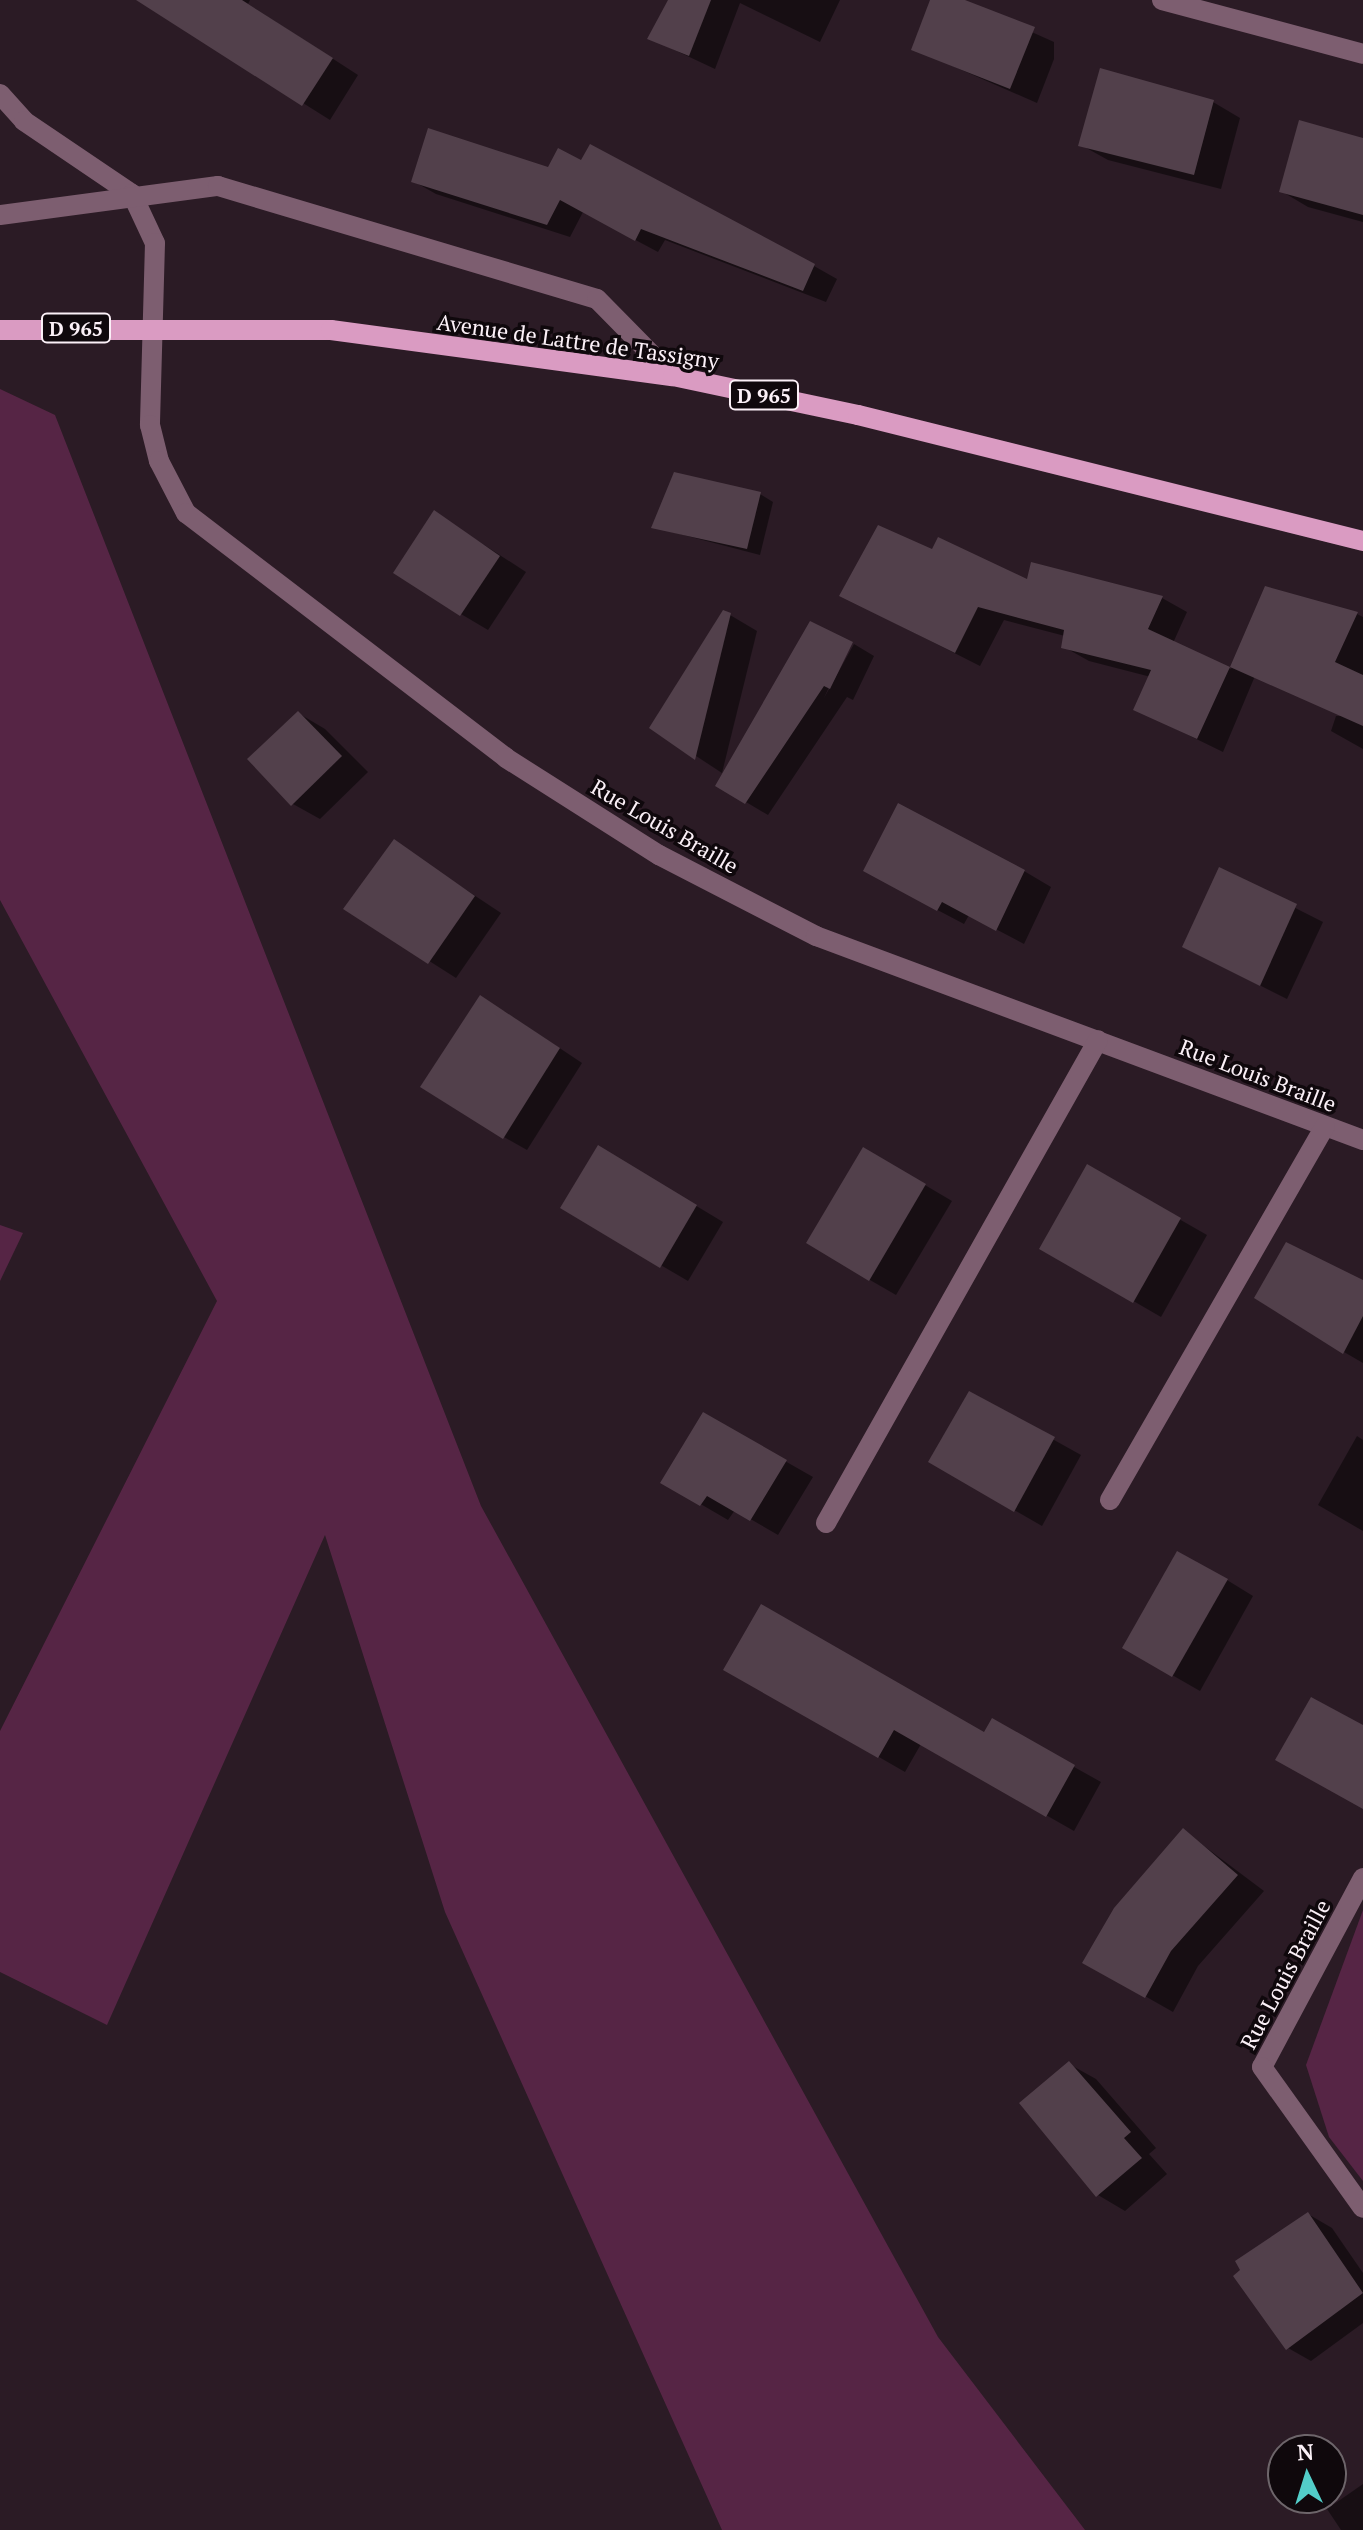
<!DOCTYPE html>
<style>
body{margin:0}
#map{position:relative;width:1363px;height:2530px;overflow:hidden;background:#2b1b25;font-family:"PT Serif",serif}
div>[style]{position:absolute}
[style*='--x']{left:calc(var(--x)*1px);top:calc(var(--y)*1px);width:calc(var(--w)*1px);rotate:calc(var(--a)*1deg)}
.green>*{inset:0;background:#562545}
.shadow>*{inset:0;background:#0007}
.building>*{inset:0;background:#52404b}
.minor>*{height:20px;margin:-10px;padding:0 10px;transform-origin:10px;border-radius:10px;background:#7d5e70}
.major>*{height:20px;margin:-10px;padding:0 10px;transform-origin:10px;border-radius:10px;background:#da9bc2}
span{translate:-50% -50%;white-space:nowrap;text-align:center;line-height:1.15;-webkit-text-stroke:7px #0f080c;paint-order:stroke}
.shield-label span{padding:2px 6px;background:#0f080c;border:2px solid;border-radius:6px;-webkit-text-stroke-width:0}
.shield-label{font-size:20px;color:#fbf0f7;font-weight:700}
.street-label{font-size:22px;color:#fbf0f7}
.north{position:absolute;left:1267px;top:2434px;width:80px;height:80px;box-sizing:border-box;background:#0f080c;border:2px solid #6d656a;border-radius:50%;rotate:356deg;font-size:22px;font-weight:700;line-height:32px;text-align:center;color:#fbf0f7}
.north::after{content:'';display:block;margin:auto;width:28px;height:36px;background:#53cdc9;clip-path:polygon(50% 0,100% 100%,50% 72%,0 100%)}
</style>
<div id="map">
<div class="green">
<i style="clip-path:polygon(0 389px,55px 415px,481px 1506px,938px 2337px,1085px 2530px,722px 2530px,445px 1912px,325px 1535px,107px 2025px,0 1972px,0 1731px,217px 1301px,0 900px)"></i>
<i style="clip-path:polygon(0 1225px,23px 1233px,0 1281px)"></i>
<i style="clip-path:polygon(1363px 1910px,1363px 2181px,1329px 2137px,1306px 2065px)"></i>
</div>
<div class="shadow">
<i style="clip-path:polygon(139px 0,250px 0,248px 4px,358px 75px,330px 120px)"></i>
<i style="clip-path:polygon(669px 0,840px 0,820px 42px,740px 3px,715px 69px,649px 38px)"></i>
<i style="clip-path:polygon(933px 0,960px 0,1054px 42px,1054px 59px,1037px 103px,914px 49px)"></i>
<i style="clip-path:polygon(1213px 102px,1240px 118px,1221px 189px,1108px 160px,1081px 145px)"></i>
<i style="clip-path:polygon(1363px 140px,1363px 222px,1308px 207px,1281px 191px)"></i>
<i style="clip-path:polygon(549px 169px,814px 266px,837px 279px,826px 302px,665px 240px,658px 252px,583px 212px,570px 237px,436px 194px,413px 181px)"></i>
<i style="clip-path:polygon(760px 494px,773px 502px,760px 555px,653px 527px)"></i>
<i style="clip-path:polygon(435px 513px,526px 572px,488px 630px,461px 614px)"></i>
<i style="clip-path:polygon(933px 551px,1028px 582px,1032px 564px,1162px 598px,1187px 612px,1173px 643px,1231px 669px,1266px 589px,1357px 614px,1363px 617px,1363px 749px,1331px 731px,1336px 716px,1345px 716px,1255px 676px,1223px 752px,1135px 709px,1151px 677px,1089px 661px,1064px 647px,1065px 636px,1004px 620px,980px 666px,842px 596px)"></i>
<i style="clip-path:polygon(730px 615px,757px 631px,722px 773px,652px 727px)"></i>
<i style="clip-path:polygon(850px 642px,824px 698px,854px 644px,874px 656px,853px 700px,847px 697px,768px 815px,746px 802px)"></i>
<i style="clip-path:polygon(298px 713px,325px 729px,368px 772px,320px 819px,293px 804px)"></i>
<i style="clip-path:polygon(394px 842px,501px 913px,456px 978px,346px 908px)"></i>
<i style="clip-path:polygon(1220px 870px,1323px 922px,1287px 999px,1184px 947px)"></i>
<i style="clip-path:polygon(1024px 871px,1051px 887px,1024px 944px,969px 915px,964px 924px,892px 886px)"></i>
<i style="clip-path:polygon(504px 1011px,582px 1063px,527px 1150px,504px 1137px)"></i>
<i style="clip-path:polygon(864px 1149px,952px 1201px,896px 1295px,870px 1280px)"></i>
<i style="clip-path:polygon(625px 1163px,723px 1222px,688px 1281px,563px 1208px)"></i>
<i style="clip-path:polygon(1088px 1167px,1207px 1235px,1161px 1317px,1042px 1248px)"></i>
<i style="clip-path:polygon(1363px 1283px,1363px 1363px,1344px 1352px)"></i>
<i style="clip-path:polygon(970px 1393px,1081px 1455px,1042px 1526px,931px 1462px)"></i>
<i style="clip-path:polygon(704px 1415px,813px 1477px,778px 1535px,735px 1510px,728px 1520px,663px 1482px)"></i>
<i style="clip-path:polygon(1357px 1436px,1363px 1440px,1363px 1531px,1318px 1505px)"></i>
<i style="clip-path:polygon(1227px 1580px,1253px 1596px,1200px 1691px,1125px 1648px)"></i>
<i style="clip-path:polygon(726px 1669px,984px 1735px,992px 1721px,1101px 1782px,1074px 1831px,921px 1744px,905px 1772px)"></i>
<i style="clip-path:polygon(1184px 1831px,1264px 1891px,1198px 1966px,1173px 2012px,1092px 1966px)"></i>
<i style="clip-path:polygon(1069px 2064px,1096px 2079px,1156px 2148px,1149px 2154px,1167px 2174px,1125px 2211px,1098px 2195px)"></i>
<i style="clip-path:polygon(1308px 2214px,1332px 2228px,1363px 2273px,1363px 2323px,1311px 2361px,1288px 2348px,1243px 2271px)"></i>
<i style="clip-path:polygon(1363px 2484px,1363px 2530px,1341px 2530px,1327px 2509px)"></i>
</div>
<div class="building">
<i style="clip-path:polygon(136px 0,242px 0,333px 58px,302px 106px)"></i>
<i style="clip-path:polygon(668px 0,711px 0,689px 56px,647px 39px)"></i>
<i style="clip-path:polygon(930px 0,965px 0,1035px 27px,1010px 89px,911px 50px)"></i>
<i style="clip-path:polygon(1100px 68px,1214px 100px,1194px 175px,1078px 146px)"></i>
<i style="clip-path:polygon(1299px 120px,1363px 138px,1363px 215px,1279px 192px)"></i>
<i style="clip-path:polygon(428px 128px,548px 167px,558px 148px,581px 160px,590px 144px,815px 264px,803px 291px,641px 229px,635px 241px,560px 200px,547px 225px,411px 182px)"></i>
<i style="clip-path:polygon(674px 472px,761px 492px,747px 549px,651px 528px)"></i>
<i style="clip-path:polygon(434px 510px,500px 556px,460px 616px,393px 573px)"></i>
<i style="clip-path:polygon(878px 525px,932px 549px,938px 537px,1027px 579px,1031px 562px,1163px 596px,1148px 629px,1230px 667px,1265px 586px,1358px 612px,1335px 662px,1363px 675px,1363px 726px,1230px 667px,1197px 739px,1133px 710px,1151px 670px,1061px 648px,1064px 630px,978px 607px,955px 653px,839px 596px)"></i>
<i style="clip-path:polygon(723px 610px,731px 613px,695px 760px,649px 728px)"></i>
<i style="clip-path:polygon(810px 621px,853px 642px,830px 689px,824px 686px,745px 804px,715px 786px)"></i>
<i style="clip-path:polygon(298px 711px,342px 756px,291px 806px,247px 759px)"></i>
<i style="clip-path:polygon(898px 803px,1025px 870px,996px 931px,942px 902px,937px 911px,863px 871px)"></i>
<i style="clip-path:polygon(394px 839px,475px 896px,428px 964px,343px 909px)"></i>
<i style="clip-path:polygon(1219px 867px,1297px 904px,1260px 986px,1182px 947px)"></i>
<i style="clip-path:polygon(480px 995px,560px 1048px,503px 1139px,420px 1087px)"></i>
<i style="clip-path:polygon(598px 1145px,697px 1205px,660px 1268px,560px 1208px)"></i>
<i style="clip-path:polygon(863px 1147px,926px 1184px,869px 1281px,806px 1243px)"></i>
<i style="clip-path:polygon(1087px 1164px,1181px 1218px,1133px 1303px,1039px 1249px)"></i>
<i style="clip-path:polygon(1286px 1242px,1363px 1280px,1363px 1316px,1343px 1354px,1254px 1298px)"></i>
<i style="clip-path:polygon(969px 1391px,1055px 1437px,1014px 1512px,928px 1462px)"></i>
<i style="clip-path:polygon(703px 1412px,787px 1460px,750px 1521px,707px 1496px,700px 1506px,660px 1483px)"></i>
<i style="clip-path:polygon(1177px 1551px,1228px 1579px,1172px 1677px,1122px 1648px)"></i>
<i style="clip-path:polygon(761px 1604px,984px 1732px,992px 1718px,1075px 1765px,1046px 1817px,894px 1730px,878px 1758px,723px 1670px)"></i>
<i style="clip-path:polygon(1311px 1697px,1363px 1725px,1363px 1809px,1275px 1760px)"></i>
<i style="clip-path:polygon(1183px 1828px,1238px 1875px,1171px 1951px,1145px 1998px,1082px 1963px,1114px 1908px)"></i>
<i style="clip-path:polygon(1069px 2061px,1131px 2132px,1124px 2138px,1142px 2158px,1096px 2197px,1019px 2103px)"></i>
<i style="clip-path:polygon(1308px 2212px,1363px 2293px,1286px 2350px,1233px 2276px,1240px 2270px,1235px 2261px)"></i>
</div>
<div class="minor">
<i style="--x:1162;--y:0;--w:208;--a:15"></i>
<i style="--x:0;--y:94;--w:36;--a:48"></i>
<i style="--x:24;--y:121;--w:130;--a:34.1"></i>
<i style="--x:132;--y:194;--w:54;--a:64.9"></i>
<i style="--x:155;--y:243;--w:182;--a:91.6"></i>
<i style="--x:150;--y:425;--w:37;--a:76"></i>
<i style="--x:159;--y:461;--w:59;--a:62.6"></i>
<i style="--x:186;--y:513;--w:403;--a:37.4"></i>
<i style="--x:506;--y:758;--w:181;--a:32.4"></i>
<i style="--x:659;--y:855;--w:177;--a:27.3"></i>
<i style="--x:816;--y:936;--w:584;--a:20.45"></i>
<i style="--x:0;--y:215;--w:220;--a:-7.6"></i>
<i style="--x:218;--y:186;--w:395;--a:16.6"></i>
<i style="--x:597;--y:299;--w:108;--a:45.4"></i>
<i style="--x:1110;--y:1500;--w:431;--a:-60.1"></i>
<i style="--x:826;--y:1523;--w:554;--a:-60.61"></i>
<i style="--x:1363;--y:1878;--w:214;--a:118.1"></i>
<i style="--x:1262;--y:2067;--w:173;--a:54.4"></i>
</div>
<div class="major">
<i style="--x:0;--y:330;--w:331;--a:0"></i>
<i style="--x:331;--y:330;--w:345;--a:7.7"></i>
<i style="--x:673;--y:376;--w:189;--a:11.9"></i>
<i style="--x:858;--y:415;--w:520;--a:14.01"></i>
</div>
<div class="shield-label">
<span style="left:76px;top:328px">D 965</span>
<span style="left:764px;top:395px">D 965</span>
</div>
<div class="street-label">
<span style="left:578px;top:341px;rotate:8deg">Avenue de Lattre de Tassigny</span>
<span style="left:665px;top:826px;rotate:30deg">Rue Louis Braille</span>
<span style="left:1258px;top:1075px;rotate:21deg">Rue Louis Braille</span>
<span style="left:1285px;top:1974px;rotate:-62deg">Rue Louis Braille</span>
</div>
<div class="north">N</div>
</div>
